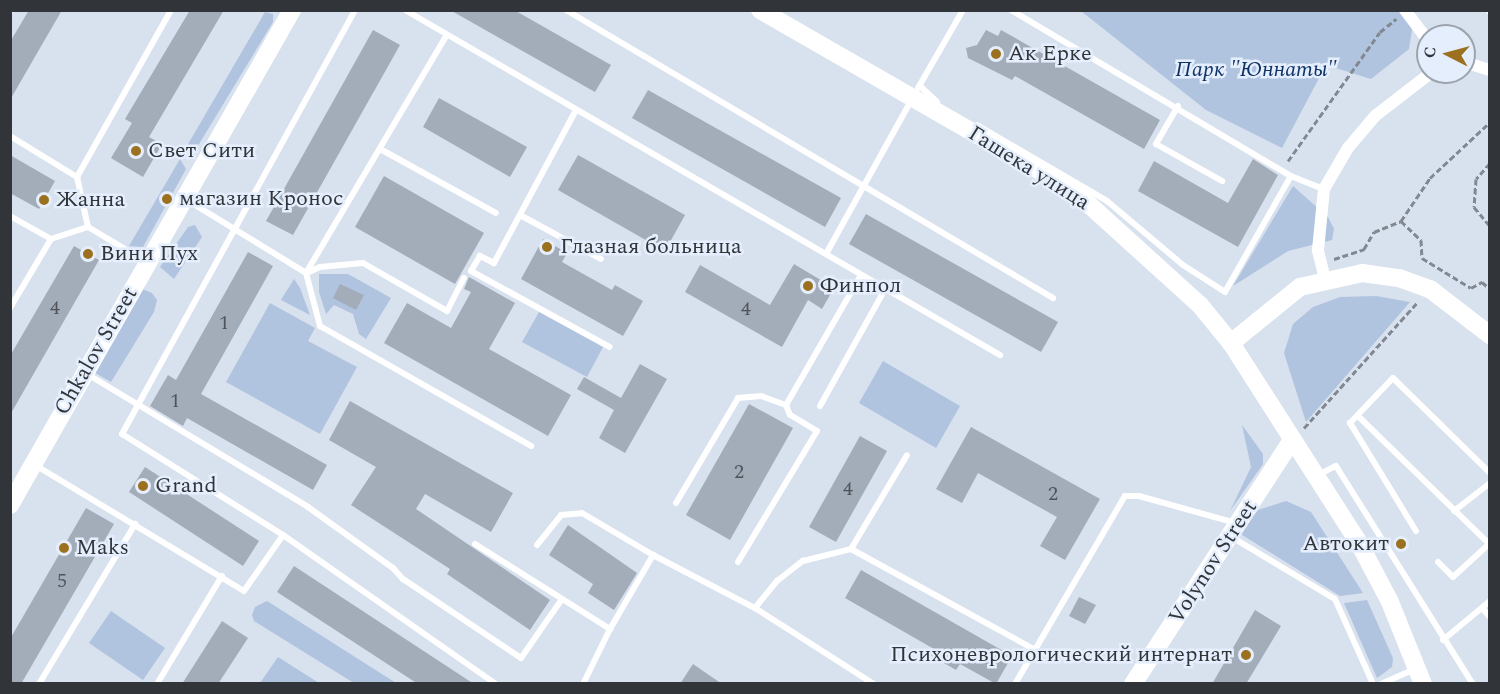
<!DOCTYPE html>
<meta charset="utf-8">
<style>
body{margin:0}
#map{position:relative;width:1500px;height:694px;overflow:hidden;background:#d8e1ee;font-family:Spectral,serif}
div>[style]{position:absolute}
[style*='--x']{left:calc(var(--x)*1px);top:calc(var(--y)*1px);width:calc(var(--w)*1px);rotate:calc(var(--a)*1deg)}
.green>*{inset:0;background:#b0c3df}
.building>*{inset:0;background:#a3acb9}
.path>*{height:3px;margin-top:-1.5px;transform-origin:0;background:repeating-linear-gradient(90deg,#818891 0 6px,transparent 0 9px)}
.lane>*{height:6px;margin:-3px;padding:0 3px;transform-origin:3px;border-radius:3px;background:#fff}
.street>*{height:12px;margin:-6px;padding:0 6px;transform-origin:6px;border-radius:6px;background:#fff}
.secondary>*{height:18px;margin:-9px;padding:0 9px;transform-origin:9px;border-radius:9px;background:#fff}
.dots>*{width:16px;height:16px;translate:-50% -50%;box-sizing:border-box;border:3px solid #e5eefc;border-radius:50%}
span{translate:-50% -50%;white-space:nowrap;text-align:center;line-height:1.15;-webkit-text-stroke:5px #e5eefc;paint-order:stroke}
.number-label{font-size:20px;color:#4e535a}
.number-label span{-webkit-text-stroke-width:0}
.poi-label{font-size:22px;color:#31353a}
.left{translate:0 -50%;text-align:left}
.right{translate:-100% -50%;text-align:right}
.park-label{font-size:22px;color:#103366;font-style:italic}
.street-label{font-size:22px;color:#31353a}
.frame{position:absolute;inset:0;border:12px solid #31353a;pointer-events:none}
.north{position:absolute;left:1416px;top:24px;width:60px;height:60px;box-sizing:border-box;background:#e5eefc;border:2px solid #9da4ae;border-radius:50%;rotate:276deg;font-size:16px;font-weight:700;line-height:24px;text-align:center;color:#31353a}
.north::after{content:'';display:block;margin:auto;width:21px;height:27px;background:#9b701f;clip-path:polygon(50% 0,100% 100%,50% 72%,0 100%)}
</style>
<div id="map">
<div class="green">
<i style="clip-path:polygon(1081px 11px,1415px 11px,1409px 49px,1371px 79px,1326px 65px,1282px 148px,1206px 110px)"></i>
<i style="clip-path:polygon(265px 12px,273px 14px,273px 22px,193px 154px,188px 155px,184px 151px)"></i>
<i style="clip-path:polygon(180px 159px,186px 169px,143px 247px,129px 246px)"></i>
<i style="clip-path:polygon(1293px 186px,1328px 217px,1334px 229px,1332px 240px,1288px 251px,1233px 286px)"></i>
<i style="clip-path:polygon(195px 225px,202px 237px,174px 279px,160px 267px,188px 227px)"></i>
<i style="clip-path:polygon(319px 274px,348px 274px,391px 298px,366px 339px,359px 334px,353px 314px,334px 305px,326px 314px,319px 292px)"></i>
<i style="clip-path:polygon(294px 279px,300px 288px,310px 315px,281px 300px)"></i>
<i style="clip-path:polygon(142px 289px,152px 293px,157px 300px,154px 312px,111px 382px,92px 371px)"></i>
<i style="clip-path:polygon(1376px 296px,1410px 302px,1306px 422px,1284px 353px,1293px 324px,1313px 307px,1340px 297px)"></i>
<i style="clip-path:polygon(270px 303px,315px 328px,308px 341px,357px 367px,320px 434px,226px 382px)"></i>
<i style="clip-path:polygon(539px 312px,603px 347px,587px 377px,522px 342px)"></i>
<i style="clip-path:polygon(883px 361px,960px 406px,936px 448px,859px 403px)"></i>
<i style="clip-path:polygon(1242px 425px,1263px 454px,1263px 464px,1230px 511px,1251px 467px)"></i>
<i style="clip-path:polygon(1286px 501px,1311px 512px,1363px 593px,1340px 596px,1239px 533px,1258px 510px)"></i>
<i style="clip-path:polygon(1367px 600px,1393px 658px,1392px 667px,1377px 678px,1344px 603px)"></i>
<i style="clip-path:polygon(267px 601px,396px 683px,354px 683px,254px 621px,252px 615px,255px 607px)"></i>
<i style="clip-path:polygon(111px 611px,165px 648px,143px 680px,89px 643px)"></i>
<i style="clip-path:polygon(278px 657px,319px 683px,260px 683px)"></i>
</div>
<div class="building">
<i style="clip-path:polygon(29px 10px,62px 10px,10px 100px,10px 42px)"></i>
<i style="clip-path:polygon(190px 10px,224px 10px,149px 137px,162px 144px,143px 177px,111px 158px,132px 123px,125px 119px)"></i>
<i style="clip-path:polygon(450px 10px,514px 10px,611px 65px,595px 92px)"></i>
<i style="clip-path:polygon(373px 30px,400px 45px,293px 235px,266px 221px)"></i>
<i style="clip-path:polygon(986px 30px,998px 36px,1001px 30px,1160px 120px,1144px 149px,1015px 76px,1012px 80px,968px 58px,966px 48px,977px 45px)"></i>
<i style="clip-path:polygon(648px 90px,841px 198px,825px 227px,632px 118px)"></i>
<i style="clip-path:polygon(439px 98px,527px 147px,510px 177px,423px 127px)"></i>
<i style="clip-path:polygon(10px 155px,55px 181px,39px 209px,10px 193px)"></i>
<i style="clip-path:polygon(578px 155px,685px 215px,665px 251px,558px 190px)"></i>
<i style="clip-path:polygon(1253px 159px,1278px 175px,1238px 247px,1138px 191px,1154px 161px,1228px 203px)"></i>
<i style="clip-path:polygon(384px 176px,484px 233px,455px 284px,355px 227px)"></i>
<i style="clip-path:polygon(866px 214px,1058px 322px,1041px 352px,849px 244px)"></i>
<i style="clip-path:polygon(543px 239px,567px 253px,562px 262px,612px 290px,615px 285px,643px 301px,623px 336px,521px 279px)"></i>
<i style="clip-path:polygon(74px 246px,99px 260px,10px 415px,10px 356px)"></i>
<i style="clip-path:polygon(248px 252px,273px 266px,201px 394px,327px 465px,313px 490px,187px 418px,183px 426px,150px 406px,168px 375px,176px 380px)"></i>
<i style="clip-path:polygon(794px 264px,834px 288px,822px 309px,808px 300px,782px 347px,685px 292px,700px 265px,770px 305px)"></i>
<i style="clip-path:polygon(469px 277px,515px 303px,489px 349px,571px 395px,548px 436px,384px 343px,407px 303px,451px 328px,471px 292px,464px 289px)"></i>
<i style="clip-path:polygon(340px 284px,364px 295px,356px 310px,333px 298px)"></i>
<i style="clip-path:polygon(640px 364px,667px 379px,625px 453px,599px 438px,614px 410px,577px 389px,584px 377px,621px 398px)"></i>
<i style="clip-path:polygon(350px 401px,513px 493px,491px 532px,425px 494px,416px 509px,550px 600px,530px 630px,447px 574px,450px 569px,351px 505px,376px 467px,329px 440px)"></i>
<i style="clip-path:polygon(749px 404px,793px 428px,730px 540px,686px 515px)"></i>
<i style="clip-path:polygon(971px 427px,1100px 499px,1065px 560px,1040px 546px,1057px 517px,978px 473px,962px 503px,936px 489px)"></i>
<i style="clip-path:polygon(860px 436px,887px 451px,836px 542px,809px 527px)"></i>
<i style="clip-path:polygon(145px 467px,259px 541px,243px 566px,129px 492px)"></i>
<i style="clip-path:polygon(86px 508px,114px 524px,21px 684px,10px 684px,10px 639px)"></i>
<i style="clip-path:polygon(568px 525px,637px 573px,614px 610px,588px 593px,593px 584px,549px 555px)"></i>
<i style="clip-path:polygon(294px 566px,474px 684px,418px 684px,277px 592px)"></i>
<i style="clip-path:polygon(861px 570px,1012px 656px,996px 684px,960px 664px,956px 670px,930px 655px,934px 649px,845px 598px)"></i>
<i style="clip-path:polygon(1079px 597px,1096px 605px,1085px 624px,1069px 616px)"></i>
<i style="clip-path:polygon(1255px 610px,1281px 626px,1246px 684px,1212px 684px)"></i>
<i style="clip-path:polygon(222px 621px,248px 638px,218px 684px,182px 684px)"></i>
<i style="clip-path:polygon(693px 664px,722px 684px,680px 684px)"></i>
</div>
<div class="path">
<i style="--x:1288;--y:161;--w:158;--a:-54.5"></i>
<i style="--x:1380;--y:32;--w:21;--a:-39"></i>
<i style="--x:1490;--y:163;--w:21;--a:131"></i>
<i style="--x:1476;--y:179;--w:28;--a:94"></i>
<i style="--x:1474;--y:207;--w:25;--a:50"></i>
<i style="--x:1401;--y:221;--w:28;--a:44"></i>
<i style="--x:1421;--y:240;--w:18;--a:87"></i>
<i style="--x:1422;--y:258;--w:57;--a:31.5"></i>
<i style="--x:1471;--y:288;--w:13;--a:-29"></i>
<i style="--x:1482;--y:282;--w:11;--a:41"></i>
<i style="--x:1334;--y:259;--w:32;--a:-18"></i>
<i style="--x:1364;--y:249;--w:20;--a:-60"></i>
<i style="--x:1374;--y:232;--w:29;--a:-22"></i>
<i style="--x:1401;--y:221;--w:52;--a:-56"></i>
<i style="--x:1430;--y:178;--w:82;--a:-43"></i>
<i style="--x:1304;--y:428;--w:170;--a:-47.9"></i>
</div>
<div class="lane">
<i style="--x:405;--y:10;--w:688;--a:30.11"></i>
<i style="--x:566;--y:10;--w:566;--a:30.6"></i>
<i style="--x:1011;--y:10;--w:326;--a:30.7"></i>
<i style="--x:1291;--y:176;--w:35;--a:22"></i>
<i style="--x:1488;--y:10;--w:3;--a:45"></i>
<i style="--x:10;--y:11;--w:1;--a:-45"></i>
<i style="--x:920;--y:86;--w:23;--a:43"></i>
<i style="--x:918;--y:88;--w:90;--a:-60"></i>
<i style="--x:1178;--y:106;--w:44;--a:120.1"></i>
<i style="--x:1156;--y:144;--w:76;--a:29.3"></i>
<i style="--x:576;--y:110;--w:174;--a:118.2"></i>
<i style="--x:494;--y:263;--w:16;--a:-153"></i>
<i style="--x:480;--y:256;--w:17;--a:121"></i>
<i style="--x:471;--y:271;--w:158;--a:28.7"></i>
<i style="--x:977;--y:125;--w:151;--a:30.3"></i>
<i style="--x:1107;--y:201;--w:99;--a:40.1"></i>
<i style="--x:1183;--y:265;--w:50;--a:32.7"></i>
<i style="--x:1225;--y:292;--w:133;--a:-60.4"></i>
<i style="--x:10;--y:136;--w:79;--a:31.5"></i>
<i style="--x:77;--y:177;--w:51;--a:77.6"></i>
<i style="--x:88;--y:227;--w:69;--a:30.7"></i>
<i style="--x:382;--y:150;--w:130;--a:28.9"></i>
<i style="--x:77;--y:177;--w:192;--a:-60.6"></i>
<i style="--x:187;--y:200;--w:140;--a:31.5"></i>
<i style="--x:306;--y:273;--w:55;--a:75.2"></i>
<i style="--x:320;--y:326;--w:243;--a:29.6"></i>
<i style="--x:520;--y:215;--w:92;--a:28.5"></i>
<i style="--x:10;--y:216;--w:47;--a:29.3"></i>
<i style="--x:826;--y:254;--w:177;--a:-61"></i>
<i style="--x:306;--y:273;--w:277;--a:-59.4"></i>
<i style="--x:307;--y:273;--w:14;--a:-25"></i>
<i style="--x:320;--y:267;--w:43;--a:-5.3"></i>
<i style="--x:363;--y:263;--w:97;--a:29.7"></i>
<i style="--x:447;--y:311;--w:37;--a:-63"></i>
<i style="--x:10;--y:308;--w:80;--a:-59.3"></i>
<i style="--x:51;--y:239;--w:39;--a:-18"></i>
<i style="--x:87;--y:374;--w:258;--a:31"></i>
<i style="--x:308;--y:507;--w:105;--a:35.7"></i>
<i style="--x:393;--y:568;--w:15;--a:48"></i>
<i style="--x:403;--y:579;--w:142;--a:33.8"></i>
<i style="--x:521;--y:658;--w:72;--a:-55.2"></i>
<i style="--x:820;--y:406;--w:134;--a:-60.9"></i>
<i style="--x:1358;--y:416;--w:185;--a:44.3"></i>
<i style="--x:35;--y:465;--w:244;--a:31.1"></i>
<i style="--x:244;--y:591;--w:68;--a:-55.1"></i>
<i style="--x:283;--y:535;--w:260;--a:35"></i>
<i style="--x:1318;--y:475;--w:20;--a:-27"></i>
<i style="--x:1336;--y:466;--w:257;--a:57.9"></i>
<i style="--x:676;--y:503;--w:122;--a:-59.4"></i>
<i style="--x:738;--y:398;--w:23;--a:-5"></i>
<i style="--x:761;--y:396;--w:27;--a:20"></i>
<i style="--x:1454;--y:511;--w:46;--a:-37.9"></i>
<i style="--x:1416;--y:531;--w:127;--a:-121.4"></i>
<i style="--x:1350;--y:423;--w:62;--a:-46.3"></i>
<i style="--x:1393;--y:378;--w:136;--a:44.4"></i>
<i style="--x:283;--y:535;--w:190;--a:-147.9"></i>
<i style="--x:122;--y:434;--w:484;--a:-61.2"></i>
<i style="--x:1230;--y:536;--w:122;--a:31"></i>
<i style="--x:1335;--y:599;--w:93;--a:65.9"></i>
<i style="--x:475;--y:544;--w:160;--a:32.2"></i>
<i style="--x:610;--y:629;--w:61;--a:116.1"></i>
<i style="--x:537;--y:545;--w:38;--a:-51"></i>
<i style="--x:561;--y:515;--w:21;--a:-5"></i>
<i style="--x:582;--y:513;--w:82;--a:30.6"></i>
<i style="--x:653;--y:555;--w:115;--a:27.5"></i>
<i style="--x:755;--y:608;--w:141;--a:32.6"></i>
<i style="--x:851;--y:549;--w:109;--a:-59.2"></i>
<i style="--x:738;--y:562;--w:153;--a:-58.9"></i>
<i style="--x:817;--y:431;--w:31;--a:-149"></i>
<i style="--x:790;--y:415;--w:11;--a:-112"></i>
<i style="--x:786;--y:405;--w:150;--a:-60"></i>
<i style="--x:1438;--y:562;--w:21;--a:45"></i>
<i style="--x:1453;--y:577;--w:49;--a:-42.5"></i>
<i style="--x:755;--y:608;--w:35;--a:-51"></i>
<i style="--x:777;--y:581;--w:33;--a:-38"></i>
<i style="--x:803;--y:561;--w:49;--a:-14"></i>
<i style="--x:851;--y:549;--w:209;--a:28.7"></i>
<i style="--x:1482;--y:608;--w:12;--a:48"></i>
<i style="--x:610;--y:629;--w:86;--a:-59.8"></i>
<i style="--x:1443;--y:640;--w:61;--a:-39.7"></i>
<i style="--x:39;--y:684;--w:187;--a:-59"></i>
<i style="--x:157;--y:684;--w:126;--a:-59"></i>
<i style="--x:1015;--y:684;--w:218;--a:-59.7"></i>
<i style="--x:1125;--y:496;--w:14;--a:0"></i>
<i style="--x:1139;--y:496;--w:101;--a:15.6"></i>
<i style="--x:1381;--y:684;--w:37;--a:-24"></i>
</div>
<div class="street">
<i style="--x:1405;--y:10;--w:39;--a:53"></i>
<i style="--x:1464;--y:62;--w:27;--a:17"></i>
<i style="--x:1325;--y:279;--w:30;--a:-104"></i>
<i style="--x:1318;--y:250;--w:61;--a:-84.4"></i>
<i style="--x:1324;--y:189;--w:48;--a:-59.7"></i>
<i style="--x:1348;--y:148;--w:42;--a:-49.8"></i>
<i style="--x:1375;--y:116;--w:72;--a:-37.7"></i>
</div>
<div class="secondary">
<i style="--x:760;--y:10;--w:361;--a:29.9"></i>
<i style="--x:1073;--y:190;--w:171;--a:42.2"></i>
<i style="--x:1200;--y:305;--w:49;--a:50.8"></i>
<i style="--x:1231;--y:343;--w:240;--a:57.4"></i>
<i style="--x:1360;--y:545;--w:64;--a:62.2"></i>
<i style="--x:1390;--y:602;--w:88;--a:68.1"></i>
<i style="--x:1231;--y:343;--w:89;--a:-39.1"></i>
<i style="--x:1300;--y:287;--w:64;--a:-12.7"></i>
<i style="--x:1362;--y:273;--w:37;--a:8"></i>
<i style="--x:1399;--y:278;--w:33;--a:20"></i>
<i style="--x:1430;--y:289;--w:76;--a:37.5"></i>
<i style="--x:10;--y:505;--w:570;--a:-60.33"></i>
<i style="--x:1133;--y:684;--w:291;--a:-56.9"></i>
</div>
<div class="dots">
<i style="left:996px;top:54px;background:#9b701f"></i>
<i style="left:136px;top:151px;background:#9b701f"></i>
<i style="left:167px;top:199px;background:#9b701f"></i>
<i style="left:44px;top:200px;background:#9b701f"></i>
<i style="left:547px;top:247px;background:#9b701f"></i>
<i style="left:88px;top:254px;background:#9b701f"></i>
<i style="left:808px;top:286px;background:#9b701f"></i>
<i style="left:143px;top:486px;background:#9b701f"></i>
<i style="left:1401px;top:544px;background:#9b701f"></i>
<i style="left:64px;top:548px;background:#9b701f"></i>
<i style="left:1246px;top:655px;background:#9b701f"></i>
</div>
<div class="number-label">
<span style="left:55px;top:308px">4</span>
<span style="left:746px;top:309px">4</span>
<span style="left:224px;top:323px">1</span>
<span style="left:175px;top:401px">1</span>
<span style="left:739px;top:472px">2</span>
<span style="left:848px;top:489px">4</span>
<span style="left:1053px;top:494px">2</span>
<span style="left:62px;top:581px">5</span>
</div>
<div class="poi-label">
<span class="left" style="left:1008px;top:54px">Ак Ерке</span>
<span class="left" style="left:148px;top:151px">Свет Сити</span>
<span class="left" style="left:179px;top:199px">магазин Кронос</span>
<span class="left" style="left:56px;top:200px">Жанна</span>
<span class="left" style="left:560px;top:247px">Глазная больница</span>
<span class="left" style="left:100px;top:254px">Вини Пух</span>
<span class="left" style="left:820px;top:286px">Финпол</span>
<span class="left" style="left:155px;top:486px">Grand</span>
<span class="right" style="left:1389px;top:544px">Автокит</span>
<span class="left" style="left:76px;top:548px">Maks</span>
<span class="right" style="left:1232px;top:655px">Психоневрологический интернат</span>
</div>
<div class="park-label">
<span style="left:1256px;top:70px">Парк "Юннаты"</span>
</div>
<div class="street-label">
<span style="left:1029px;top:168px;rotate:32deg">Гашека улица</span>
<span style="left:96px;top:351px;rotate:-60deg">Chkalov Street</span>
<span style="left:1213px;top:562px;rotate:-57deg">Volynov Street</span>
</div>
<div class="frame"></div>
<div class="north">С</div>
</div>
